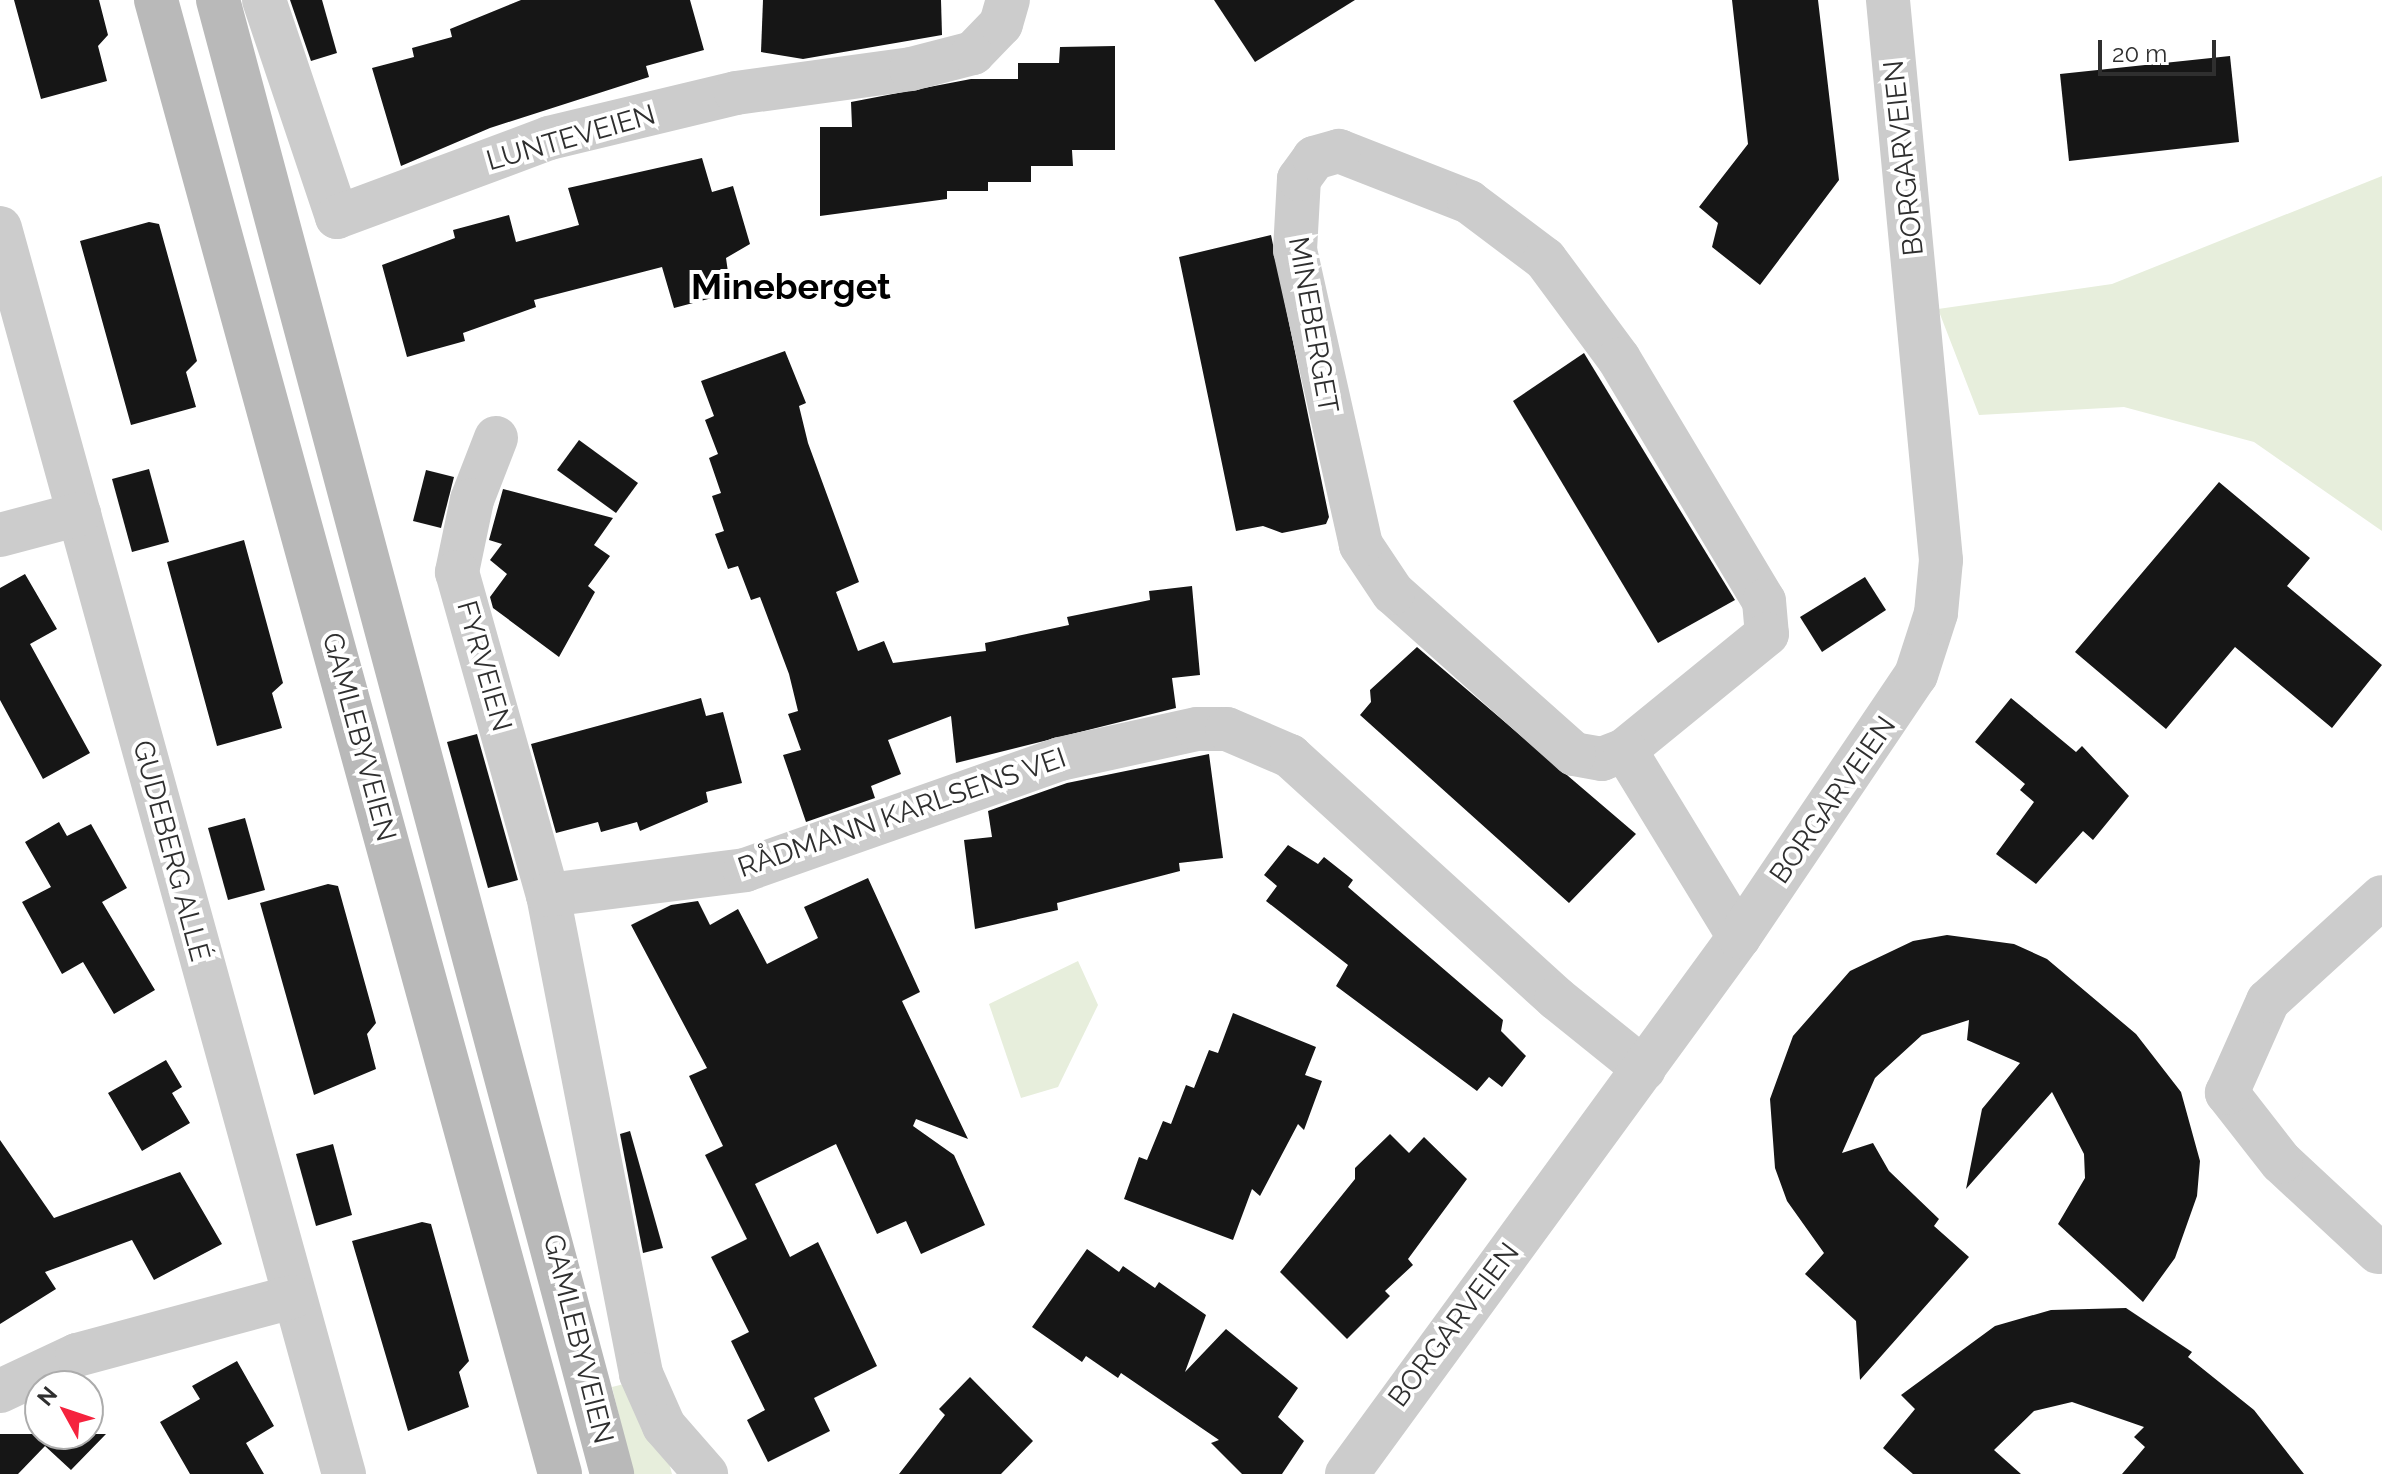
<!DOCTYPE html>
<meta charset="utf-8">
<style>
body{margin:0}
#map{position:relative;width:2382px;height:1474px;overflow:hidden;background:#fff;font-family:Raleway,sans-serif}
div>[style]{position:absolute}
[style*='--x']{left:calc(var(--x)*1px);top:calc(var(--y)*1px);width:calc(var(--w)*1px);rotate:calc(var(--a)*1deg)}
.green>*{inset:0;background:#e7eedc}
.building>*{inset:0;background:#161616}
.street>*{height:44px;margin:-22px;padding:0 22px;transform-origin:22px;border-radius:22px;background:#ccc}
.secondary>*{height:44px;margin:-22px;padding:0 22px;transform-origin:22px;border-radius:22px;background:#b9b9b9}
span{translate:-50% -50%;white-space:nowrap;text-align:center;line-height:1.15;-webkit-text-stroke:8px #fff;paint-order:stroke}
.street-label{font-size:28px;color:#2f2f2f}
.district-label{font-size:36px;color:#000;font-weight:700}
.north{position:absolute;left:24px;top:1370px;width:80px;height:80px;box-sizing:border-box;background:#fff;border:2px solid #acacac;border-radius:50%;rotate:310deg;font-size:22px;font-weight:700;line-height:32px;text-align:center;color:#2f2f2f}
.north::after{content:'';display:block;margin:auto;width:28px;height:36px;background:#f5233e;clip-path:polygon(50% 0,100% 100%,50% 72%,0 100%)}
.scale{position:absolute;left:2098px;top:40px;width:118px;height:36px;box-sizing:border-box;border:4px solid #2f2f2f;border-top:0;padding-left:10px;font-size:24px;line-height:28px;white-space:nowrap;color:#2f2f2f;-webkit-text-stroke:6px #fff;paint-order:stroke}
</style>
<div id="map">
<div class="green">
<i style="clip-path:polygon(2382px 176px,2382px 531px,2254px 442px,2124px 407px,1979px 415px,1938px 309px,2112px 284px)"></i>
<i style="clip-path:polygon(1078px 961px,1098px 1005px,1058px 1087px,1021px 1098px,989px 1004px)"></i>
<i style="clip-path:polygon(636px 1381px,657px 1418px,672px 1474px,633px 1474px,612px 1387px)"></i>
</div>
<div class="building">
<i style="clip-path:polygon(14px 0,99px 0,108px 35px,98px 46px,107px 81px,41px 99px)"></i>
<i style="clip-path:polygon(290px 0,322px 0,337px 53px,311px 61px)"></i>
<i style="clip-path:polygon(521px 0,690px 0,704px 50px,646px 66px,649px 77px,490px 128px,401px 166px,372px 68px,414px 57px,412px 48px,452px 37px,450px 29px)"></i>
<i style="clip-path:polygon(763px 0,941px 0,942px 35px,803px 59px,761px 52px)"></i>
<i style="clip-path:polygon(1214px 0,1355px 0,1255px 62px)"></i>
<i style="clip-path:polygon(1732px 0,1818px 0,1839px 180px,1760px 285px,1712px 247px,1718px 223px,1699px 207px,1748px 144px)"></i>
<i style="clip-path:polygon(1115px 46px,1115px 150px,1072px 150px,1073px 166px,1031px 166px,1031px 182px,988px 182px,988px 191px,947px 191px,947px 199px,820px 216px,820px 127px,852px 127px,851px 102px,971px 79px,1018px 79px,1018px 63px,1059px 63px,1060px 47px)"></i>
<i style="clip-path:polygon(2230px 56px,2239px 142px,2069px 161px,2060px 74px)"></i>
<i style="clip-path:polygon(702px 158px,712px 192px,733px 186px,750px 244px,726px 258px,731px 293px,674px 308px,662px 267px,534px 300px,536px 307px,463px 333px,465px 341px,407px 357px,382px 265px,455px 238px,453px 230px,509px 215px,516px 242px,579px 225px,568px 188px)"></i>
<i style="clip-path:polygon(149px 222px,159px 224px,197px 361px,186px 372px,196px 407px,131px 425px,80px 241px)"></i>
<i style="clip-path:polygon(1271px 235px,1329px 517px,1326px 524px,1282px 533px,1263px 526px,1236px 531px,1179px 257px)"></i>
<i style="clip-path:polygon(785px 351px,806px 403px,799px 406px,808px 443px,859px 582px,836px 592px,858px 651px,884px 641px,893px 663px,986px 651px,985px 643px,1069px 625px,1067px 617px,1150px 600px,1149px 591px,1192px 586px,1200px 675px,1172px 678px,1176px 708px,956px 763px,951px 716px,888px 740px,901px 774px,871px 786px,875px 798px,806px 822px,783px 755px,801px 750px,788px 714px,798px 711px,789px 674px,760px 597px,751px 600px,738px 566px,728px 569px,715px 534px,724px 531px,712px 496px,721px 493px,709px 458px,718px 454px,705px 420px,714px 416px,701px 381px)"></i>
<i style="clip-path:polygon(1584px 353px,1735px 600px,1658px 643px,1513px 401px)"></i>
<i style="clip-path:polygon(579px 440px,638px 483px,616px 513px,557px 470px)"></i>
<i style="clip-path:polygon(149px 469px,169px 542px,132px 552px,112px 479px)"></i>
<i style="clip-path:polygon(426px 470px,454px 477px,441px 528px,413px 521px)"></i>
<i style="clip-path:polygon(2219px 482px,2310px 558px,2287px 586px,2382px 665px,2332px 728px,2235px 647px,2166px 729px,2075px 652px)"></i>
<i style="clip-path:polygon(503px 489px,613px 518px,594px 545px,610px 556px,588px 586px,595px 592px,559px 657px,493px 608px,490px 597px,507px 574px,490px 560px,502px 544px,489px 540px)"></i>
<i style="clip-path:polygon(244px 540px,283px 683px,272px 693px,282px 728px,217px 746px,167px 562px)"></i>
<i style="clip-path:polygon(25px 574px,57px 629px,30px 644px,90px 753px,43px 779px,0 700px,0 588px)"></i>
<i style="clip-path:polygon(1865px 577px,1886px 610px,1822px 652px,1800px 617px)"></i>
<i style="clip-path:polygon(1417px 647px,1636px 834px,1569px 903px,1360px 715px,1371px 702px,1370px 690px)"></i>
<i style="clip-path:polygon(701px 698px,706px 716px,723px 712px,742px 783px,706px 792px,708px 802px,640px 831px,637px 822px,601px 832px,598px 822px,556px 833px,531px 744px)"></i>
<i style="clip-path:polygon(2011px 698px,2076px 752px,2082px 746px,2129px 796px,2093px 840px,2083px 831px,2036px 884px,1996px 854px,2034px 802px,2020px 790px,2025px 784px,1975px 742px)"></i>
<i style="clip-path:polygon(477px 734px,518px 880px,488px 888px,447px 742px)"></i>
<i style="clip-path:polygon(1209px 754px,1223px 858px,1179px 863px,1180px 871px,1057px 903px,1058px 910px,975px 929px,964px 840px,992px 837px,988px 811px,1067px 783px)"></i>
<i style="clip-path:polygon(245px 818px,265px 890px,228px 900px,208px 828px)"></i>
<i style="clip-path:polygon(59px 822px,67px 836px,91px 824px,127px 888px,102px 902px,155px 990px,114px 1014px,83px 962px,62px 974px,22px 902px,51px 887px,25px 842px)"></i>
<i style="clip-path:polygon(1288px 845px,1318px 864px,1324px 857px,1353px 880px,1348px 887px,1503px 1020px,1501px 1031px,1526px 1056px,1502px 1087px,1489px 1077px,1477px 1091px,1336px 986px,1348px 965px,1266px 901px,1277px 886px,1264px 875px)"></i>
<i style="clip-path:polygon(868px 878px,920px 992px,902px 1001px,968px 1139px,916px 1119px,913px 1126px,954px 1155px,985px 1225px,921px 1254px,906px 1221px,877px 1234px,836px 1144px,755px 1184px,790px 1257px,818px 1242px,877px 1366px,814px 1398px,830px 1431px,768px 1462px,747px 1420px,765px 1410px,731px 1341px,749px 1332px,711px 1257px,747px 1239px,705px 1155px,723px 1146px,689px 1076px,707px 1068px,631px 925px,671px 905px,698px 901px,710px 925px,738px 909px,767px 964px,818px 938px,804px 907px)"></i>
<i style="clip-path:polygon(328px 884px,338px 886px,376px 1023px,367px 1034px,376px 1069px,314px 1095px,260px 903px)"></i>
<i style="clip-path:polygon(1947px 935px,2014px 944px,2047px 959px,2136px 1034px,2181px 1092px,2200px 1161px,2197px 1196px,2175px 1258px,2143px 1302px,2058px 1224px,2085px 1178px,2084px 1154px,2052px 1092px,1966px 1189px,1982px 1109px,2020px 1063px,1967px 1040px,1969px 1020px,1922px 1035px,1875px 1078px,1842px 1153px,1873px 1143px,1889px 1171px,1939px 1219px,1934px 1226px,1969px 1257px,1860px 1380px,1856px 1321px,1805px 1274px,1824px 1253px,1787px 1201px,1775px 1168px,1770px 1099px,1793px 1036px,1850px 971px,1913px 941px)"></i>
<i style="clip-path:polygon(1233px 1013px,1316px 1047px,1305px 1075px,1322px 1081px,1304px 1130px,1298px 1124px,1260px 1196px,1252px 1189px,1233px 1240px,1124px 1199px,1139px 1157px,1147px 1160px,1163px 1121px,1171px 1124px,1186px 1085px,1194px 1088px,1209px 1050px,1218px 1053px)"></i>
<i style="clip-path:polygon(166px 1060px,182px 1087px,172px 1093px,190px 1123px,142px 1151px,108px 1093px)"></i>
<i style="clip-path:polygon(630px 1131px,663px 1248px,643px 1253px,620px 1134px)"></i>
<i style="clip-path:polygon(1390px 1134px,1409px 1153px,1424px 1137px,1467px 1179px,1408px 1259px,1413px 1265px,1385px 1291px,1390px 1296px,1347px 1339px,1280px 1272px,1355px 1179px,1355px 1168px)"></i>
<i style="clip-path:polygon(0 1140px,54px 1218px,180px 1172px,222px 1244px,154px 1280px,132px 1240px,45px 1272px,56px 1289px,0 1324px)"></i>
<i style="clip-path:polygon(333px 1144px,352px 1215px,316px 1226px,296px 1154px)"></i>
<i style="clip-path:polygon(422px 1222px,431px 1224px,469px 1361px,459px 1372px,469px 1407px,408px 1431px,352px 1241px)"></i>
<i style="clip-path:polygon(1087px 1249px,1119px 1272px,1123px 1266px,1155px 1288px,1159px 1282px,1206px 1315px,1185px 1372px,1226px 1329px,1298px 1388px,1278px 1417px,1304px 1441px,1282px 1474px,1242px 1474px,1211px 1443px,1219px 1440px,1121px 1373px,1118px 1378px,1086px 1356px,1082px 1362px,1032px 1327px)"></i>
<i style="clip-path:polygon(2126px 1308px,2192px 1352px,2188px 1357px,2254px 1410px,2304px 1474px,2122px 1474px,2145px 1447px,2134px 1437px,2144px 1427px,2072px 1402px,2034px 1411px,1994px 1450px,2021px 1474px,1913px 1474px,1883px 1448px,1915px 1409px,1901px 1395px,1995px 1326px,2051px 1310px)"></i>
<i style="clip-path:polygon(237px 1361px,274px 1426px,246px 1443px,264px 1474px,190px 1474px,160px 1422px,200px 1399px,192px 1386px)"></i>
<i style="clip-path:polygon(970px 1377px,1033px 1441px,1001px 1474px,899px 1474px,945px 1415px,939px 1409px)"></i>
<i style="clip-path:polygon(0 1434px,106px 1434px,71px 1470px,45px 1446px,18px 1474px,0 1474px)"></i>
</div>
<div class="street">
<i style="--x:264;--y:0;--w:229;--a:71.4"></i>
<i style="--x:337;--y:217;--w:226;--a:-20.4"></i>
<i style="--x:549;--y:138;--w:192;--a:-13.5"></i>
<i style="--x:736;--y:93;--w:177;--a:-7.8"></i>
<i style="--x:911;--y:69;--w:64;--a:-14.5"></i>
<i style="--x:973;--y:53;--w:40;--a:-46"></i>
<i style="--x:1001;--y:24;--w:25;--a:-74"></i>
<i style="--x:1339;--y:151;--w:140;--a:21.4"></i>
<i style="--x:1469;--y:202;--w:95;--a:36.9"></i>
<i style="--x:1545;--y:259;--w:124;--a:53.5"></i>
<i style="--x:1619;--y:359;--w:282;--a:59.1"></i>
<i style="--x:1764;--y:601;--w:33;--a:85"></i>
<i style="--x:1767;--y:634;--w:183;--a:140.8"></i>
<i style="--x:1625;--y:750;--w:25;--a:159"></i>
<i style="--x:1602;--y:759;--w:28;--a:-170"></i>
<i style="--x:1574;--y:754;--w:242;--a:-138.3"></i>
<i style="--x:1393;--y:593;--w:58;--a:-123.7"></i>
<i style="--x:1361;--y:545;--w:302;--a:-102.6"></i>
<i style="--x:1295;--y:250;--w:71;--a:-86.8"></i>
<i style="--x:1299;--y:179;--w:26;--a:-54"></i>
<i style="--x:1314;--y:158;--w:26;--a:-16"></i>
<i style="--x:0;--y:228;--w:1293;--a:74.57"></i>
<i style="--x:496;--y:438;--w:66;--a:111.2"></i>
<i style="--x:472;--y:500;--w:74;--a:101.8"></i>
<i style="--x:457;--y:572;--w:336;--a:74.3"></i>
<i style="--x:548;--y:895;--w:488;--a:79"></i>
<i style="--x:641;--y:1374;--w:57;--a:66.1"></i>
<i style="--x:664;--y:1426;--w:64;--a:48.8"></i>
<i style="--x:0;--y:535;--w:82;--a:-14.9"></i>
<i style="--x:1625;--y:750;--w:219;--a:58.6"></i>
<i style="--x:548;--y:895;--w:199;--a:-7.2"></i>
<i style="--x:745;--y:870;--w:334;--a:-19.4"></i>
<i style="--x:1060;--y:759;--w:140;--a:-12.4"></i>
<i style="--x:1197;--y:729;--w:30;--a:0"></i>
<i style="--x:1227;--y:729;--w:69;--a:23.2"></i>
<i style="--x:1290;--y:756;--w:360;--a:42.3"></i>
<i style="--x:1556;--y:998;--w:113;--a:38.9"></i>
<i style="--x:2378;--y:1252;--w:132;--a:-137.1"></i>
<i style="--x:2281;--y:1162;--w:88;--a:-128"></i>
<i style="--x:2227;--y:1093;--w:101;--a:-66"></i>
<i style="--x:2268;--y:1001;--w:154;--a:-42.4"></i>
<i style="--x:0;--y:1391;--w:85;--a:-25.1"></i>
<i style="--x:77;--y:1355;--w:223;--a:-15.1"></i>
<i style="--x:1347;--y:1474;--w:665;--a:-53.87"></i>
<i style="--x:1739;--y:937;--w:316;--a:-56"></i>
<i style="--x:1916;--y:675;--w:65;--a:-72.1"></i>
<i style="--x:1936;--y:613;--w:53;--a:-84.6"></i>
<i style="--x:1941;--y:560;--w:563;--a:-95.41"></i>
</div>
<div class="secondary">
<i style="--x:156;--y:0;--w:1528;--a:74.67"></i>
<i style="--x:218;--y:0;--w:1526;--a:75.03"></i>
</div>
<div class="street-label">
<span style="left:571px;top:138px;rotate:-16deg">LUNTEVEIEN</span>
<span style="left:1904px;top:158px;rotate:-96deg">BORGARVEIEN</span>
<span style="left:1313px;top:325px;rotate:80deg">MINEBERGET</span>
<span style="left:484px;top:666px;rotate:74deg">FYRVEIEN</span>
<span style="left:359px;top:737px;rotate:75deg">GAMLEBYVEIEN</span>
<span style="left:1833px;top:800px;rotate:-55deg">BORGARVEIEN</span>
<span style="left:902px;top:813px;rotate:-19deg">RÅDMANN KARLSENS VEI</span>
<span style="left:171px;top:851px;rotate:75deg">GUDEBERG ALLÉ</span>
<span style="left:1454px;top:1325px;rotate:-53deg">BORGARVEIEN</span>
<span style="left:578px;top:1339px;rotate:76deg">GAMLEBYVEIEN</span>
</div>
<div class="district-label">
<span style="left:791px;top:287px">Mineberget</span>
</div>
<div class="north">N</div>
<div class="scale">20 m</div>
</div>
